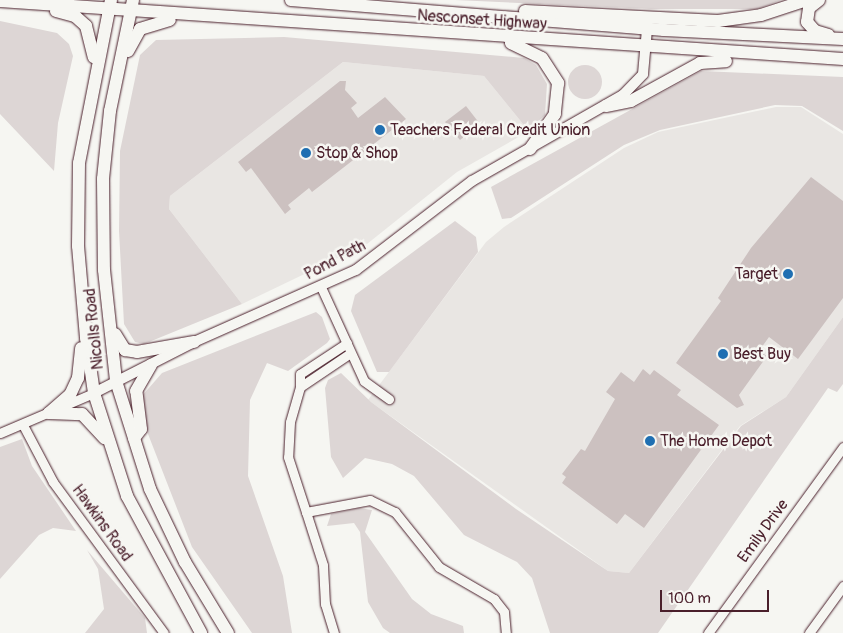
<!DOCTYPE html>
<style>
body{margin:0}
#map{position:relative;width:843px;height:633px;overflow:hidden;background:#f6f6f2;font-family:Pangolin,sans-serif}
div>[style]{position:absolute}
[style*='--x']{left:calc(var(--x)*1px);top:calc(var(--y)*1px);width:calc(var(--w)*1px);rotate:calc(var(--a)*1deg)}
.built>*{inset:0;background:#e9e6e3}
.green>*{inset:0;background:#ddd6d5}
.round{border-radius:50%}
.building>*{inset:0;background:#ccc1c0}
.roads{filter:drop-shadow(0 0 1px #4a1f2b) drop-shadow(0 0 1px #4a1f2b)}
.minor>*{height:9px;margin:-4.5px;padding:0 4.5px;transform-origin:4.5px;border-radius:4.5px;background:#f6f6f2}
.major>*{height:10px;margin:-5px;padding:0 5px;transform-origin:5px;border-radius:5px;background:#f6f6f2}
.highway>*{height:12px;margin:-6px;padding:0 6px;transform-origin:6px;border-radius:6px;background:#f6f6f2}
.dots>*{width:14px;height:14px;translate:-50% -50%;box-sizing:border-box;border:2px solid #f6f6f2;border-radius:50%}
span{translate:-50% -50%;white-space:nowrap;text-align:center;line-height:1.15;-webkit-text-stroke:5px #f6f6f2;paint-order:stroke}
.street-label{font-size:16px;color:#4a1f2b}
.poi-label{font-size:16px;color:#4a1f2b}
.left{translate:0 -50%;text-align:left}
.right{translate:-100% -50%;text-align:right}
.scale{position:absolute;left:660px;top:590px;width:109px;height:22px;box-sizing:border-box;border:2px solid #4a1f2b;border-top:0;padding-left:6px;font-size:15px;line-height:18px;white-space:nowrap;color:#4a1f2b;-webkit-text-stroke:4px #f6f6f2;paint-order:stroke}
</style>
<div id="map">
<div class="built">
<i style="clip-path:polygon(343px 62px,484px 76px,523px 124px,524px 134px,457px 172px,367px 244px,242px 304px,169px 209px,170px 196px)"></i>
<i style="clip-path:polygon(776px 107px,801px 107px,843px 134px,843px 317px,786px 397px,740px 426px,629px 573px,608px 571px,368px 400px,486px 242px,504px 227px,624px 148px,658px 132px)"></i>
</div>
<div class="green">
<i style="clip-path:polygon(455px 0,781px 0,757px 9px,651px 9px)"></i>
<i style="clip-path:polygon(0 21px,57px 33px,69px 44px,73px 56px,58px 123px,54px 171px,0 114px)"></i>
<i style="clip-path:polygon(284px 37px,524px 58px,536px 65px,547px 84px,545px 115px,524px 134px,523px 124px,484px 76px,343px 62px,170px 196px,169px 209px,242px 304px,144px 344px,135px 342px,124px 324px,119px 231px,120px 151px,140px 55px,156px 40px)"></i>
<i class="round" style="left:568px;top:65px;width:34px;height:34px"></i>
<i style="clip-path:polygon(701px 71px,843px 77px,843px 131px,802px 106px,775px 105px,660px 130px,624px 145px,511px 218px,502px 219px,491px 187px)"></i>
<i style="clip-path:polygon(455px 221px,476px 237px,478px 252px,389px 372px,377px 372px,351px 311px,355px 295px)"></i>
<i style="clip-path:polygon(316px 312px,322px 317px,330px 339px,327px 343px,288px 371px,267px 363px,250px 400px,248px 476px,283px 576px,292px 633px,252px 633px,192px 547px,141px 416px,141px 397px,162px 373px)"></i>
<i style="clip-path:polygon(843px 317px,843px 384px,837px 392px,828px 388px,658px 633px,550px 633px,532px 578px,517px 562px,464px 535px,414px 476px,392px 464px,365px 458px,343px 478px,331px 457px,325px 388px,328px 380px,341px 373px,371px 402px,516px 509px,608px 571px,629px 573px,741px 426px,786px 397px)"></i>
<i style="clip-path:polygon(22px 439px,32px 466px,76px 531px,53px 528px,39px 535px,0 579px,0 447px)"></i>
<i style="clip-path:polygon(359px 508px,372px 510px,365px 532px,412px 599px,431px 614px,463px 626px,464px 633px,390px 633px,383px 628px,368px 602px,360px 532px,354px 523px,327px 526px,331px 514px)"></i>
<i style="clip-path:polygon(87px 550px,145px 618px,147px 633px,85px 633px,104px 609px,98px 569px)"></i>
</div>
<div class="building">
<i style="clip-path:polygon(340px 81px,346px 81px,345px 90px,357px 103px,351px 108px,358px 118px,385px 97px,406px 119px,312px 192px,309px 188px,288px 205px,291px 209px,285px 214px,251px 168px,246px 172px,238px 162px)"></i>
<i style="clip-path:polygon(466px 106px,480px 124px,460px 140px,445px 122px)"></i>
<i style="clip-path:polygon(811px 177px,843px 201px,843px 298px,798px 359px,769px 337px,759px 351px,767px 356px,739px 395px,744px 405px,737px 408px,676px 363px,721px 301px,718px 298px,751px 248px)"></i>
<i style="clip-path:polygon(643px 369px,650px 375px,654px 370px,681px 390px,677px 395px,719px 425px,644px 528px,625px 514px,617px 524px,562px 483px,566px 477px,562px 474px,581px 449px,585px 451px,615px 399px,606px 392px,621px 372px,634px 382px)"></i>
</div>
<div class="roads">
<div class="minor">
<i style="--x:321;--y:287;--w:103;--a:65.4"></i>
<i style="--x:364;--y:381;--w:31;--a:36"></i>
<i style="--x:347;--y:343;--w:56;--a:146.6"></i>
<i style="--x:300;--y:374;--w:13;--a:90"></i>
<i style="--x:300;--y:387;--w:59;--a:-34"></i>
<i style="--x:300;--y:387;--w:36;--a:106"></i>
<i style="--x:290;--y:422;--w:35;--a:93"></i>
<i style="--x:288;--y:457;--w:58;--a:71.9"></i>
<i style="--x:23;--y:425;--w:64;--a:62.2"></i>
<i style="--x:53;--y:482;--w:187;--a:53.7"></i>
<i style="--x:0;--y:433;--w:102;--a:-23.1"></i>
<i style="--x:334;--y:633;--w:30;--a:-107"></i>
<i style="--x:325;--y:604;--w:39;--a:-93"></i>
<i style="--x:323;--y:565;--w:56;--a:-107.8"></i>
<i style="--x:306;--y:512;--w:65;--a:-10.6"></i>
<i style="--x:370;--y:500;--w:28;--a:26"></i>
<i style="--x:395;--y:512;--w:70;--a:51.3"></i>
<i style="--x:439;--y:567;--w:64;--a:30.2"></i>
<i style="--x:494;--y:599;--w:16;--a:52"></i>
<i style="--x:504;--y:612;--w:21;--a:85"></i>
<i style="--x:708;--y:633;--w:230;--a:-54"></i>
<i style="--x:809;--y:633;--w:58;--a:-54.1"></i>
</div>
<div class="major">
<i style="--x:94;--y:393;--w:112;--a:-27"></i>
<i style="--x:194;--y:342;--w:177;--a:-24"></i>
<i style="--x:356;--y:270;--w:146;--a:-37.5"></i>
<i style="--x:472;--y:181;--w:174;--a:-29.7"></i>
<i style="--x:623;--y:95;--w:29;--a:-46"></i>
<i style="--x:643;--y:74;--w:45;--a:-84.9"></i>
</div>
<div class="highway">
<i style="--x:111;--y:0;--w:166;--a:101.1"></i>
<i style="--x:79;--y:163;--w:83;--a:90.7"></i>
<i style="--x:78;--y:246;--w:92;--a:85"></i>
<i style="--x:86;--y:338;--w:56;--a:81.7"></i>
<i style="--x:94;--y:393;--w:108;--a:72.2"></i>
<i style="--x:127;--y:496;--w:156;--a:61.6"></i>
<i style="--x:133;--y:0;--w:113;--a:101.7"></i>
<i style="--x:110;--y:111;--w:68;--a:95.9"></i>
<i style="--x:103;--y:179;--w:91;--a:89.4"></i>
<i style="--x:104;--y:270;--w:112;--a:83.8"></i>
<i style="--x:116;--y:381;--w:113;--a:72.5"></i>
<i style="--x:150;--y:489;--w:81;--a:64.4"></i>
<i style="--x:185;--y:562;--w:83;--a:58.8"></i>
<i style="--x:291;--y:0;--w:374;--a:4.6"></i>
<i style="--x:664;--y:30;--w:179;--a:2.9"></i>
<i style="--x:819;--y:0;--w:13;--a:141"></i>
<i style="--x:809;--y:8;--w:14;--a:98"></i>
<i style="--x:807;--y:22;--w:12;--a:48"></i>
<i style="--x:815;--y:31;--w:14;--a:17"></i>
<i style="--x:0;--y:1;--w:845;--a:3.94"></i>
<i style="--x:56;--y:11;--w:20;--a:15"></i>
<i style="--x:75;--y:16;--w:15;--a:42"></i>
<i style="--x:86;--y:26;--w:32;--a:76"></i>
<i style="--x:525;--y:11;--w:193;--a:3"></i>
<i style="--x:718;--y:21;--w:43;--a:-7.9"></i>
<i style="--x:761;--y:15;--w:48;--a:-18.1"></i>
<i style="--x:511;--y:43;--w:34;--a:26"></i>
<i style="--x:542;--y:58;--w:30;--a:57"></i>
<i style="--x:558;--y:83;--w:31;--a:96"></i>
<i style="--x:555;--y:114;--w:43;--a:125.5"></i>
<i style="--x:128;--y:51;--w:25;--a:-61"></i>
<i style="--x:140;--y:29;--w:31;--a:-17"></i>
<i style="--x:606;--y:106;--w:25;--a:-11"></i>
<i style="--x:631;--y:101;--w:79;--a:-28.8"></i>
<i style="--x:700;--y:63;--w:26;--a:-4"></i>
<i style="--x:115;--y:334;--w:19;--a:58"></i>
<i style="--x:125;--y:350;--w:12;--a:9"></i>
<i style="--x:137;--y:352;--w:58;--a:-10"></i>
<i style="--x:49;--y:413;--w:28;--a:-41"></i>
<i style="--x:70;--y:395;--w:19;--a:-65"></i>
<i style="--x:78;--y:378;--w:30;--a:-84"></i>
<i style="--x:49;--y:413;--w:33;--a:2"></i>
<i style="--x:82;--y:414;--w:33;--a:47"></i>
<i style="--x:134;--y:438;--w:11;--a:-52"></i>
<i style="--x:141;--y:429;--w:38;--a:-97"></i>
<i style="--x:136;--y:391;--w:30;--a:-60"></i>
</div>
</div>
<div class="dots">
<i style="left:380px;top:130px;background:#1f6fb2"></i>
<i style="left:306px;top:153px;background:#1f6fb2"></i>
<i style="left:788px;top:274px;background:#1f6fb2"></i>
<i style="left:723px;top:354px;background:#1f6fb2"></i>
<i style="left:650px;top:441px;background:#1f6fb2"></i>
</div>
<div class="street-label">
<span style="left:482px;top:20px;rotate:4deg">Nesconset Highway</span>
<span style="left:335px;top:260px;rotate:-28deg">Pond Path</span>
<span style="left:94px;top:329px;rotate:-96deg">Nicolls Road</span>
<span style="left:102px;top:523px;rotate:54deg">Hawkins Road</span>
<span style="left:763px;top:531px;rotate:-54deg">Emily Drive</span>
</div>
<div class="poi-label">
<span class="left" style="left:390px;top:130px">Teachers Federal Credit Union</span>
<span class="left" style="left:316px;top:153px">Stop &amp; Shop</span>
<span class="right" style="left:778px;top:274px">Target</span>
<span class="left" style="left:733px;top:354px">Best Buy</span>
<span class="left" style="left:660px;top:441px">The Home Depot</span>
</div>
<div class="scale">100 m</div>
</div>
